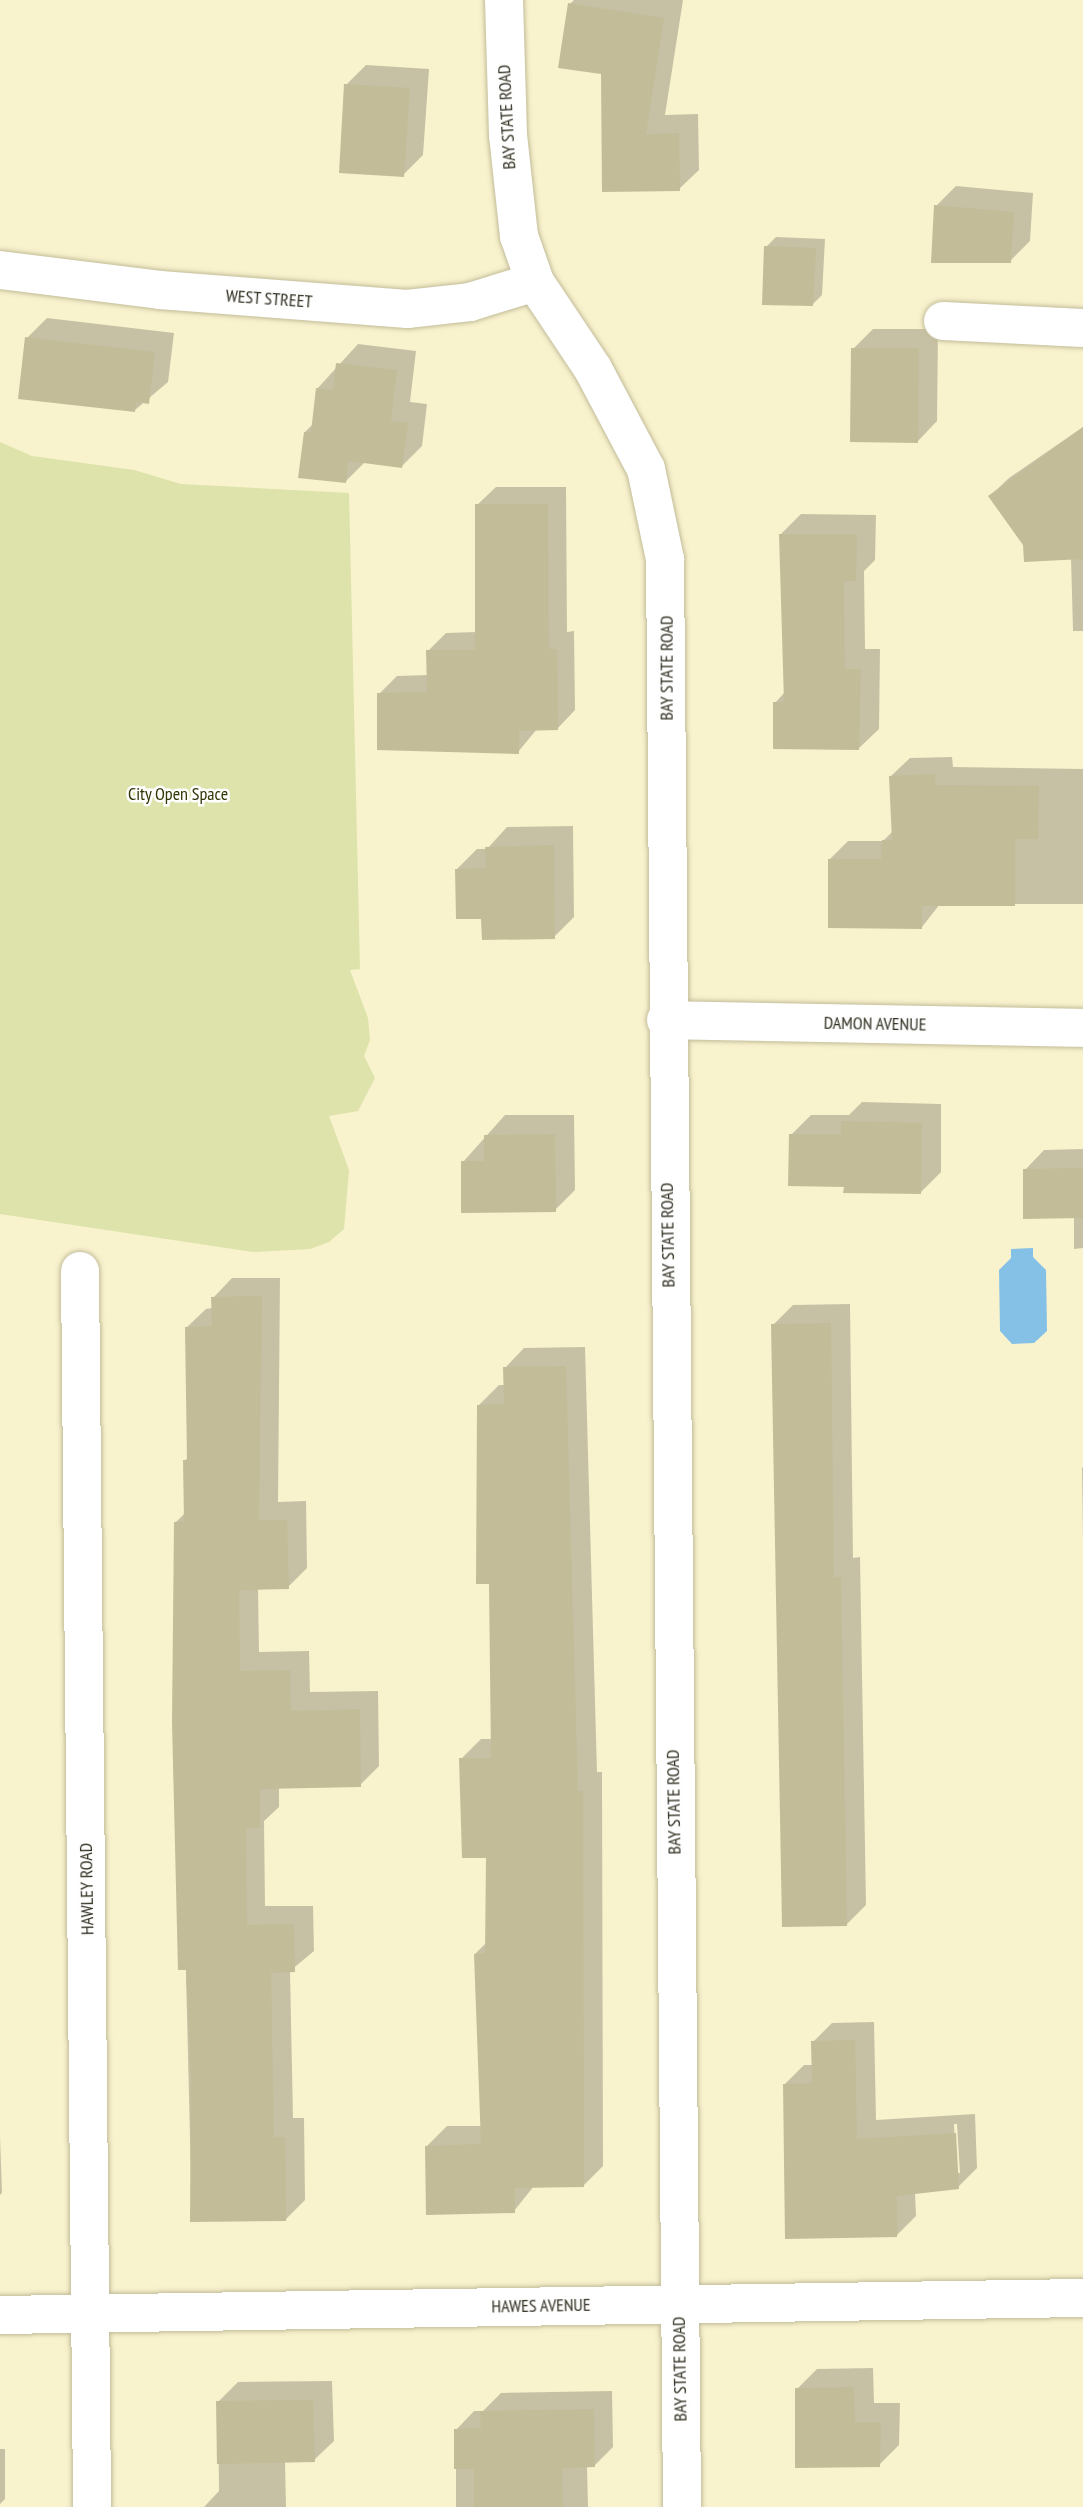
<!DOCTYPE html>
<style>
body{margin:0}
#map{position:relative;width:1083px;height:2507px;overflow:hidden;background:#f8f2cd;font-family:"PT Sans Narrow",sans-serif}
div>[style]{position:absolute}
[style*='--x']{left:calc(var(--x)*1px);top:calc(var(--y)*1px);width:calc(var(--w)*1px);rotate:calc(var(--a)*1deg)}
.green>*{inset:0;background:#dde3aa}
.water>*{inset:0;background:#85c0e6}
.shadow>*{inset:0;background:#0003}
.building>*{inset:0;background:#c2bc99}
.roads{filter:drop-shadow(0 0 2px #c2bc99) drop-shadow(0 0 2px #c2bc99)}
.minor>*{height:38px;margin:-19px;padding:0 19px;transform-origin:19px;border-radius:19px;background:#fff}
span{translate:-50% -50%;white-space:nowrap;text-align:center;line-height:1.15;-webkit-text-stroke:5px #fefefe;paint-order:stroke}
.street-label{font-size:18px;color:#323022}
.park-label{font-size:18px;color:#323403}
</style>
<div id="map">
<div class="green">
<i style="clip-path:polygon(0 442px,32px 456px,134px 470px,181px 484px,349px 493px,360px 969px,350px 970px,368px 1018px,370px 1040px,364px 1056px,375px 1078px,358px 1111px,329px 1116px,349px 1170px,344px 1229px,329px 1242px,310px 1249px,253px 1252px,0 1214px)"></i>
</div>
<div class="water">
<i style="clip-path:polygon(1033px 1248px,1033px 1257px,1046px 1270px,1047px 1331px,1034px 1343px,1012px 1344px,1000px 1331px,999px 1270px,1011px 1258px,1011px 1249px)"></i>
</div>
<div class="shadow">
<i style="clip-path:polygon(574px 0,683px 0,665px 115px,698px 114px,699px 170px,679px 189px,603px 73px,570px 4px)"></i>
<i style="clip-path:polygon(366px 65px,429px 69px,423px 155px,403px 175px,346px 85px)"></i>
<i style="clip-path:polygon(956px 186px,1033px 193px,1030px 241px,1010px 261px,936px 206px)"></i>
<i style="clip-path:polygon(776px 237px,825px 239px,822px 295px,812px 305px,766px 247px)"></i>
<i style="clip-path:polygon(47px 318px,174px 333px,168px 382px,135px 410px,27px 338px)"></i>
<i style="clip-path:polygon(873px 329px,938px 329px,937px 421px,918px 441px,853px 349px)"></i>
<i style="clip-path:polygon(358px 344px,416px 351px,410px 402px,427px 404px,422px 446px,402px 466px,365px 462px,345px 482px,305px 432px,313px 424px,317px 389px)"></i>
<i style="clip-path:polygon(1083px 427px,1083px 631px,1073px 631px,1071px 558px,1025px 544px,990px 496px,1009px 478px)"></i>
<i style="clip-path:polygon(496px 487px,566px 487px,567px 632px,574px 631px,575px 710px,557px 729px,537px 729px,518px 752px,379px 694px,397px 676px,428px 675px,428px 651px,446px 633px,477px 632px,477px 505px)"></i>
<i style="clip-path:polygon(801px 514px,876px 515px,875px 560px,864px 571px,865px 649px,880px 649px,879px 729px,859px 748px,775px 703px,785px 692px,781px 534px)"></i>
<i style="clip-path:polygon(952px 757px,953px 767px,1083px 769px,1083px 904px,940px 904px,922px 927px,830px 859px,848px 841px,883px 841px,894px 830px,891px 776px,910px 758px)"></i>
<i style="clip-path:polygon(573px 826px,574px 917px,554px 937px,483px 917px,457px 869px,477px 849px,487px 849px,507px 827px)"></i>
<i style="clip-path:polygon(862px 1102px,941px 1104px,941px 1172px,921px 1192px,845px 1185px,791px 1135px,811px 1115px,849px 1115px)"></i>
<i style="clip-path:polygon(505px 1115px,574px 1115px,575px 1190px,555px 1210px,463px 1162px)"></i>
<i style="clip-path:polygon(1083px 1149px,1083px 1248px,1074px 1249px,1074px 1216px,1025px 1170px,1044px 1150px)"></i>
<i style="clip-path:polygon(232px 1278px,280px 1278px,278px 1502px,306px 1501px,307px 1568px,288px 1587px,258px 1588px,259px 1652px,309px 1651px,310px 1692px,378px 1691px,379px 1766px,360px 1785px,279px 1787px,279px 1807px,264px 1821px,265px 1906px,313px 1906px,314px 1951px,290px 1971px,293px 2118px,304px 2118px,305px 2200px,286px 2219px,192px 2220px,175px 1523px,185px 1513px,184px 1461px,189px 1457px,186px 1328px,206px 1309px,213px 1308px,213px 1298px)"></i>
<i style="clip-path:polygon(850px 1304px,853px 1558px,860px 1557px,866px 1905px,846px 1925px,773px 1325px,793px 1305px)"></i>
<i style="clip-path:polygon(585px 1347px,597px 1772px,602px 1772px,603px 2166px,583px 2186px,534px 2186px,514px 2211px,427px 2146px,447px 2126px,482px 2126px,475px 1954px,486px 1943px,488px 1856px,461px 1759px,481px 1739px,492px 1739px,491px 1582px,479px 1405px,499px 1385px,505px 1385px,505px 1368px,524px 1348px)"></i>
<i style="clip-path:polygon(1083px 1467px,1083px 1539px,1082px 1468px)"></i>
<i style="clip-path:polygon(evenodd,874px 2022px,876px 2120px,975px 2114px,977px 2168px,958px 2187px,915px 2192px,916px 2216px,896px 2236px,785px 2084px,804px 2065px,813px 2065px,813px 2042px,832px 2023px,874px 2022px,954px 2124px,957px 2124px,960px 2173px,956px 2173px,954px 2124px)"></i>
<i style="clip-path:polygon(0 2136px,2px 2193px,0 2195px)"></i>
<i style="clip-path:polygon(873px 2368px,874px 2403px,900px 2403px,899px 2445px,879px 2465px,797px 2389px,817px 2369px)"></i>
<i style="clip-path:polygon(332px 2381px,334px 2441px,314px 2460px,285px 2461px,286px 2507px,204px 2507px,219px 2491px,218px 2402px,238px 2382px)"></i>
<i style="clip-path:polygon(612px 2391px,613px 2447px,594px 2466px,587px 2466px,588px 2507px,456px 2507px,456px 2430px,474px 2411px,483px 2411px,501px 2393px)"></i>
<i style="clip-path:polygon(0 2449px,5px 2449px,5px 2499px,0 2504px)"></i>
</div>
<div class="building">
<i style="clip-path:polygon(568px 3px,664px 18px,646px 134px,679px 133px,680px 191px,602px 192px,601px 74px,558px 68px)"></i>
<i style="clip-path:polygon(344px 84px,410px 88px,404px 177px,339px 173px)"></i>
<i style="clip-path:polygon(934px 205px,1014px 212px,1011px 263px,931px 263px)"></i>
<i style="clip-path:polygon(764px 246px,816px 248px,813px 306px,762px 305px)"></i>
<i style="clip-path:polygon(25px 337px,155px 352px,149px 404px,136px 402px,135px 412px,18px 399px)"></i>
<i style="clip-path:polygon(851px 348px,919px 348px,918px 443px,850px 442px)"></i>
<i style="clip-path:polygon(336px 363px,397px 370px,391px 421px,408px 423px,402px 468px,348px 461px,346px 483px,298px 478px,304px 432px,311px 432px,316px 388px,333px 390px)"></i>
<i style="clip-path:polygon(1083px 427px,1083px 559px,1024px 562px,1023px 545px,988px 496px)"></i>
<i style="clip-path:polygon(475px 504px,548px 504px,549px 649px,557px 649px,558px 730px,519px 731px,519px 754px,377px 750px,377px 693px,427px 692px,426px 650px,475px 650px)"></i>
<i style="clip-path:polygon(779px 534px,857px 534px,856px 581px,844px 581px,845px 669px,861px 669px,859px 750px,773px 749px,773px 702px,784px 702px)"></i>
<i style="clip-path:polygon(935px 774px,935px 785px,1039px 786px,1038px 839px,1015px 839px,1015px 906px,922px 906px,922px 929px,828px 928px,828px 859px,881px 859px,882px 840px,892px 840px,889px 776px)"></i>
<i style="clip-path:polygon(554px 845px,555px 939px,482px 940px,481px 919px,456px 919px,455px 869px,486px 868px,485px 847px)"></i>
<i style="clip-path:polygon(841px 1121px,922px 1123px,921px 1194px,843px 1193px,844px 1187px,788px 1186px,789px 1134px,841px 1134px)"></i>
<i style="clip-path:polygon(555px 1134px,556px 1212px,461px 1213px,461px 1161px,484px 1161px,484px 1135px)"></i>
<i style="clip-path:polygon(1083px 1168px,1083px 1218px,1023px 1219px,1023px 1169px)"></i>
<i style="clip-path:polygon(262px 1296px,259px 1520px,287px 1520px,289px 1589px,239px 1590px,240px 1671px,290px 1670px,291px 1711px,360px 1709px,361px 1787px,260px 1789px,260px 1828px,246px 1828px,247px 1925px,294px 1924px,295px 1972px,271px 1973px,274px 2137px,285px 2137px,286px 2221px,190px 2222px,191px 2082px,186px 1970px,178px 1970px,172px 1722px,174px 1522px,184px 1521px,183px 1460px,187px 1460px,185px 1327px,212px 1326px,211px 1297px)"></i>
<i style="clip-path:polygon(831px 1323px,834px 1577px,841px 1577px,847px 1926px,782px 1927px,771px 1324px)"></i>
<i style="clip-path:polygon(566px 1366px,578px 1791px,583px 1791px,584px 2187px,515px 2188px,515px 2213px,426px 2215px,425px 2146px,481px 2144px,474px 1954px,485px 1953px,486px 1858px,462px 1858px,459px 1758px,491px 1758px,489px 1584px,476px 1584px,477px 1405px,504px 1404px,503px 1367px)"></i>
<i style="clip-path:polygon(855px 2040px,857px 2139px,956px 2133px,959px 2189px,897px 2196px,897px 2237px,785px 2239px,783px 2084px,812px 2083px,811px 2041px)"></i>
<i style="clip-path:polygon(854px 2387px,855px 2422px,881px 2422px,880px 2467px,795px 2468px,795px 2388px)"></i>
<i style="clip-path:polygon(313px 2400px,315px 2462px,217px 2464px,216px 2401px)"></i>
<i style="clip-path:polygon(594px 2409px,595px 2467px,562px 2468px,563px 2507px,474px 2507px,474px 2469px,454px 2469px,454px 2429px,481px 2428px,480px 2411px)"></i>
</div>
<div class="roads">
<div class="minor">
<i style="--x:504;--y:0;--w:135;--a:88.3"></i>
<i style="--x:508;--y:135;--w:102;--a:83.8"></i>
<i style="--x:519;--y:236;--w:49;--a:70.8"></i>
<i style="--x:535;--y:282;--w:105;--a:56.3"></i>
<i style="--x:593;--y:369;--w:113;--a:62.1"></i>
<i style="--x:646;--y:469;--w:92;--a:78.1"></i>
<i style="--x:665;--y:559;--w:1948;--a:89.5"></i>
<i style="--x:0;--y:270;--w:161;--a:7.1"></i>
<i style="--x:160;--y:290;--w:248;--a:4.4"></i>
<i style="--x:407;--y:309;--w:63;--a:-6.3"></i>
<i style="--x:470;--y:302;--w:68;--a:-17.1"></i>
<i style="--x:943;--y:321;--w:140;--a:2.9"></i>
<i style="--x:666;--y:1020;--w:417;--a:1.1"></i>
<i style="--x:80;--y:1271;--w:1236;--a:89.44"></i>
<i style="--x:0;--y:2315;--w:1083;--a:-0.9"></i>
</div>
</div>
<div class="street-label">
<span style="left:507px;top:117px;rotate:-93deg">BAY STATE ROAD</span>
<span style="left:269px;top:299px;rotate:4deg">WEST STREET</span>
<span style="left:667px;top:668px;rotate:-90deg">BAY STATE ROAD</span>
<span style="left:875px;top:1024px;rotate:1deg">DAMON AVENUE</span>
<span style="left:668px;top:1235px;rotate:-91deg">BAY STATE ROAD</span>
<span style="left:674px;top:1802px;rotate:-91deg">BAY STATE ROAD</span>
<span style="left:87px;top:1889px;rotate:-91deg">HAWLEY ROAD</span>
<span style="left:541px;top:2306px;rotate:-1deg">HAWES AVENUE</span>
<span style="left:680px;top:2369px;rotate:-91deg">BAY STATE ROAD</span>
</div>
<div class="park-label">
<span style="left:178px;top:794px">City Open Space</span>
</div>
</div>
